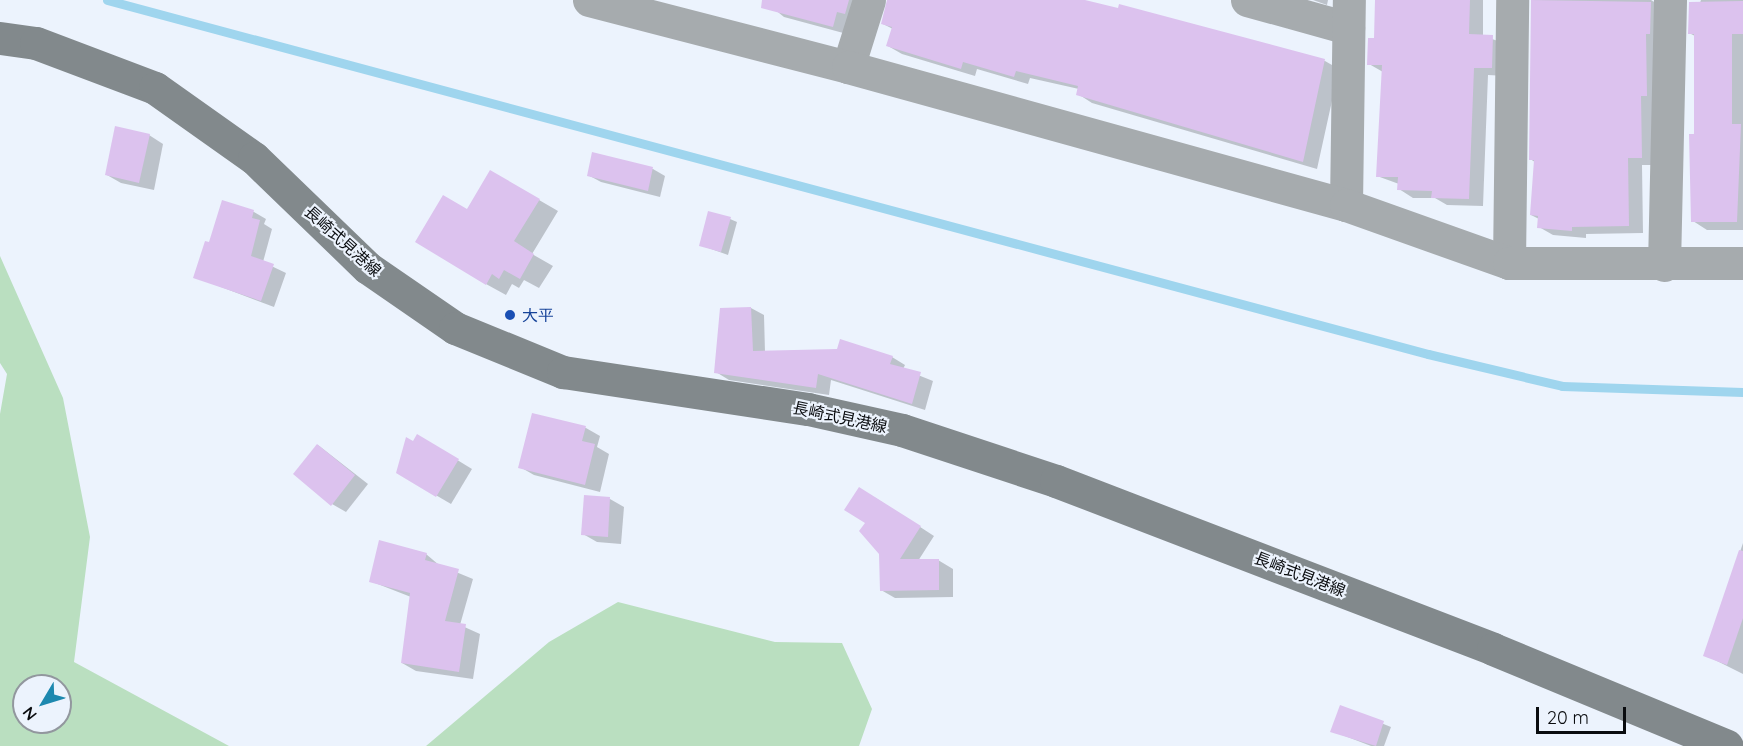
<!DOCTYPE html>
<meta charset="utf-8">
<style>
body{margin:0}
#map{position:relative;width:1743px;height:746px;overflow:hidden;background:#ecf3fd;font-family:Quicksand,"Noto Sans JP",sans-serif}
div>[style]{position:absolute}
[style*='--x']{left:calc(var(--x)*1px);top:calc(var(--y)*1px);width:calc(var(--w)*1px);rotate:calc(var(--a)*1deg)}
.green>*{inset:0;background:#badfc0}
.shadow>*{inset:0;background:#0003}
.stream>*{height:9px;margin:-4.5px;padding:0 4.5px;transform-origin:4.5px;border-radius:4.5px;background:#9fd5ee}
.building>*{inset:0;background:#dcc2ee}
.minor>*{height:33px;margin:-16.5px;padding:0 16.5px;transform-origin:16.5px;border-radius:16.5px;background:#a6abae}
.tertiary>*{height:33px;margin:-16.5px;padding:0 16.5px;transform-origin:16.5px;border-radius:16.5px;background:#a6abae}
.secondary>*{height:33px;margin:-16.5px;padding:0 16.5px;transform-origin:16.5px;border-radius:16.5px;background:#82898c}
.dots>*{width:16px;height:16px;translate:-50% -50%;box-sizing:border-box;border:3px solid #ecf3fd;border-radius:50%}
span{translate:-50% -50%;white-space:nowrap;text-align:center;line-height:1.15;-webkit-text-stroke:4.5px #ecf3fd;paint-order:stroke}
.street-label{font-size:16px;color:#0a0c0f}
.transit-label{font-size:16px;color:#164399}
.left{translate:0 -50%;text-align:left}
.north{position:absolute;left:12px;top:674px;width:60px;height:60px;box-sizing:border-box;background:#ecf3fd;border:2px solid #92979e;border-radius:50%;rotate:232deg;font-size:16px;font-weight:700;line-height:24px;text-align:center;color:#0a0c0f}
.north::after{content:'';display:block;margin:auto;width:21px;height:27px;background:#1d88af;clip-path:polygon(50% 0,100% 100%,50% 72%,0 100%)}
.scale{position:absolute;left:1536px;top:707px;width:90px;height:27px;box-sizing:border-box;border:3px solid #0a0c0f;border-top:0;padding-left:8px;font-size:18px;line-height:21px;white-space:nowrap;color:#0a0c0f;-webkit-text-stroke:4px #ecf3fd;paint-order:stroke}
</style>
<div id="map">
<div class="green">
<i style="clip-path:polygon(evenodd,0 256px,63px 398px,90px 537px,74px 662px,229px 746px,0 746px,0 414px,7px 374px,0 363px,0 256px,24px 686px,60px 686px,60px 722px,24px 722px,24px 686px)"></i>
<i style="clip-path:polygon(618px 602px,775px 642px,842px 643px,872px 709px,859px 746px,426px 746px,549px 642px)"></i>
</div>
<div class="shadow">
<i style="clip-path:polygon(763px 0,868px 0,847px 34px,784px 17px)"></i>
<i style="clip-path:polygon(888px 0,1079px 0,1119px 10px,1120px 6px,1325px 61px,1339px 69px,1317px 169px,1092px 103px,1078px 94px,1079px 89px,1030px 78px,1028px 84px,977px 69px,975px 76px,902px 54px,888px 46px,893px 29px,883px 24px)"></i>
<i style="clip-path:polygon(1313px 0,1328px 0,1327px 5px)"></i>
<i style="clip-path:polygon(1377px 0,1483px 0,1483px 36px,1507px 44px,1506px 76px,1488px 75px,1483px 206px,1447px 205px,1435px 198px,1413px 198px,1399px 189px,1399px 184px,1377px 176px,1383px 72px,1369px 64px,1375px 40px)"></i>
<i style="clip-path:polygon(1532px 0,1651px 0,1664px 8px,1656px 165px,1642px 165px,1643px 233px,1586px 234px,1586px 238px,1553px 235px,1539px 227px,1539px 219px,1531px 215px,1535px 162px,1530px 159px)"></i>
<i style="clip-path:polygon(1701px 0,1743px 0,1743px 230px,1707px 230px,1693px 221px,1695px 36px,1689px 33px)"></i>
<i style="clip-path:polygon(149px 135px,163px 144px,154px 190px,121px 183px,107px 175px)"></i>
<i style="clip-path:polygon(653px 169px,665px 176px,660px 197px,601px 182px,588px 175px)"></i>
<i style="clip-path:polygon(491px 172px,558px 211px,532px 254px,553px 266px,539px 288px,524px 280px,519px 288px,512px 284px,506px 295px,486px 284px,467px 210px)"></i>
<i style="clip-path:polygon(223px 202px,254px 212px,266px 219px,264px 224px,272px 229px,263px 262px,286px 273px,274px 307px,195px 277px,210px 244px)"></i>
<i style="clip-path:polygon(730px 219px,737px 222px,728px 255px,700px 245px)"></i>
<i style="clip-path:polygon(751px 308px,764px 315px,765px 352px,892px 357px,905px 365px,903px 369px,933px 381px,925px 410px,831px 380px,829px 395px,729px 380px,716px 372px)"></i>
<i style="clip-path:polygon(533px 415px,586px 428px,600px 436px,597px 447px,609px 454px,600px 492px,534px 475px,520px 467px)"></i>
<i style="clip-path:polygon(418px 436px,472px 469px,451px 504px,398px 473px)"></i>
<i style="clip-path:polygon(318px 445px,368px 484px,346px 512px,332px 504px)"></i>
<i style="clip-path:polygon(586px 497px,610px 499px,624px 507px,621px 544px,597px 542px,583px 534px)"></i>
<i style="clip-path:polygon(874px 497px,934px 536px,918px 561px,938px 560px,953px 569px,953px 597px,895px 598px,881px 590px,880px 553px,867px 523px)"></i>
<i style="clip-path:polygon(1743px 543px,1743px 674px,1705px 655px)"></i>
<i style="clip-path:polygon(426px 554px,439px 565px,473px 579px,460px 625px,480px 634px,473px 679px,416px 671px,402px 663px,411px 597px,370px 581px)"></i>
<i style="clip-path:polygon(1341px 707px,1391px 727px,1384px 746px,1371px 746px,1332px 731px)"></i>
</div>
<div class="stream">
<i style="--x:107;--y:0;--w:1368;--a:15"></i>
<i style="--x:1428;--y:354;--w:138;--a:13.4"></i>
<i style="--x:1562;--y:386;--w:181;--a:1.9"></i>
</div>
<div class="building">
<i style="clip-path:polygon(762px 0,849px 0,845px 14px,837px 12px,833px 27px,761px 8px)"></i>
<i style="clip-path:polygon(887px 0,1085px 0,1118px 8px,1119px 4px,1325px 59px,1303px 162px,1076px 95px,1078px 86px,1016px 71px,1014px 77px,963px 62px,961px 69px,886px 46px,892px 27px,881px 24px)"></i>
<i style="clip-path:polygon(1375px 0,1470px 0,1469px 34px,1493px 35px,1492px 68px,1474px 68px,1469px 199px,1431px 198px,1432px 191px,1397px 190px,1398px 177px,1376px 177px,1382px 65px,1367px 65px,1368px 38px,1374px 38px)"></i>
<i style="clip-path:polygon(1531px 0,1651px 2px,1650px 34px,1646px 34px,1647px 96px,1641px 96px,1642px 158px,1628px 158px,1629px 226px,1572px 227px,1572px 231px,1537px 228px,1538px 216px,1530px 215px,1534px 160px,1529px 160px)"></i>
<i style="clip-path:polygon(1743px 1px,1743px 34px,1732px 34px,1732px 124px,1741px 124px,1737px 222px,1691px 222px,1689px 134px,1694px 134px,1694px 34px,1688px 34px,1689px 2px)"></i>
<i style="clip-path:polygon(115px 126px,150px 134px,139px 183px,105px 175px)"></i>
<i style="clip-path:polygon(592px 152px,653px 167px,648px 191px,587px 176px)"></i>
<i style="clip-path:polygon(490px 170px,540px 199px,514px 241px,534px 254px,520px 279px,504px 270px,499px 279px,492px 274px,486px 285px,415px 242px,443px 195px,467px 209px)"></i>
<i style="clip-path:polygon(222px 200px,254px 210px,252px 218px,260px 220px,251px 256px,274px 264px,261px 301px,193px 278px,205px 241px,209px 242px)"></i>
<i style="clip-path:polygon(708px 211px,731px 217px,721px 252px,699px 246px)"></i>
<i style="clip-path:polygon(751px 307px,753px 351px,837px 349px,840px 339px,893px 356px,890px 364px,921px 372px,912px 404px,818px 374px,816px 388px,714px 373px,720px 308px)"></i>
<i style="clip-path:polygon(532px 413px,586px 426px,582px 441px,595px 444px,585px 485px,518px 468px)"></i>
<i style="clip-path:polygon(417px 434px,459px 459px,436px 497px,396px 473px,406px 437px,413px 441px)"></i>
<i style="clip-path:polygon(317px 444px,355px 475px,331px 506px,293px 474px)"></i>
<i style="clip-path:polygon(859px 487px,921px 526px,900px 559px,939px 559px,939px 590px,880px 591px,879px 554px,859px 531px,865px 523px,844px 510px)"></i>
<i style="clip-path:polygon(584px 495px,610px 497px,608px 537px,581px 535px)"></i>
<i style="clip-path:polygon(379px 540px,427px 553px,425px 560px,459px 569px,445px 621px,466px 624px,459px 672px,401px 663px,410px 593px,369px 582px)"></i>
<i style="clip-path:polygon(1739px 550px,1743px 551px,1743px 618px,1727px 665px,1703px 656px)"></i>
<i style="clip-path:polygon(1340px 705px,1384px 721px,1376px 746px,1330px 732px)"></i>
</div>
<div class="minor">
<i style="--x:1247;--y:0;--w:105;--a:15.5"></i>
<i style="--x:848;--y:67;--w:70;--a:-72.6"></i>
<i style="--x:1346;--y:205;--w:205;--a:-89.2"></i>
<i style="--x:1509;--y:263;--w:263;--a:-89.3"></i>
<i style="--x:1664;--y:265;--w:265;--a:-88.7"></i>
</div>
<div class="tertiary">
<i style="--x:589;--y:0;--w:268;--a:14.5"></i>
<i style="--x:848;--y:67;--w:517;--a:15.49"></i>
<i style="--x:1346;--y:205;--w:173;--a:19.6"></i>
<i style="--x:1509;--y:263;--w:234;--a:0"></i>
</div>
<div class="secondary">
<i style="--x:0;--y:38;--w:36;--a:8"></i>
<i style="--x:36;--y:43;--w:127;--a:20.7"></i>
<i style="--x:155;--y:88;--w:121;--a:35.3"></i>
<i style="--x:254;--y:158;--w:158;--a:44"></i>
<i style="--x:368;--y:268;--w:106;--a:34.6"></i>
<i style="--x:455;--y:328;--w:117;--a:22.2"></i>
<i style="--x:563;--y:372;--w:248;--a:8.6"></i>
<i style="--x:808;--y:409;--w:96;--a:12.6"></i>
<i style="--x:902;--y:430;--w:162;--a:18.3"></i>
<i style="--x:1056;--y:481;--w:468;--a:21"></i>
<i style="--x:1493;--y:649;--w:253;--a:22.5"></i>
</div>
<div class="dots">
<i style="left:510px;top:315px;background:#1a4fb4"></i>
</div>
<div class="street-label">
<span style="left:343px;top:241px;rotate:42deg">長崎式見港線</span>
<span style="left:840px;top:417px;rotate:12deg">長崎式見港線</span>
<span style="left:1300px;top:574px;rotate:21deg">長崎式見港線</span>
</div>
<div class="transit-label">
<span class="left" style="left:522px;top:315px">大平</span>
</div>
<div class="north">N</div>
<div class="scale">20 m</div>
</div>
